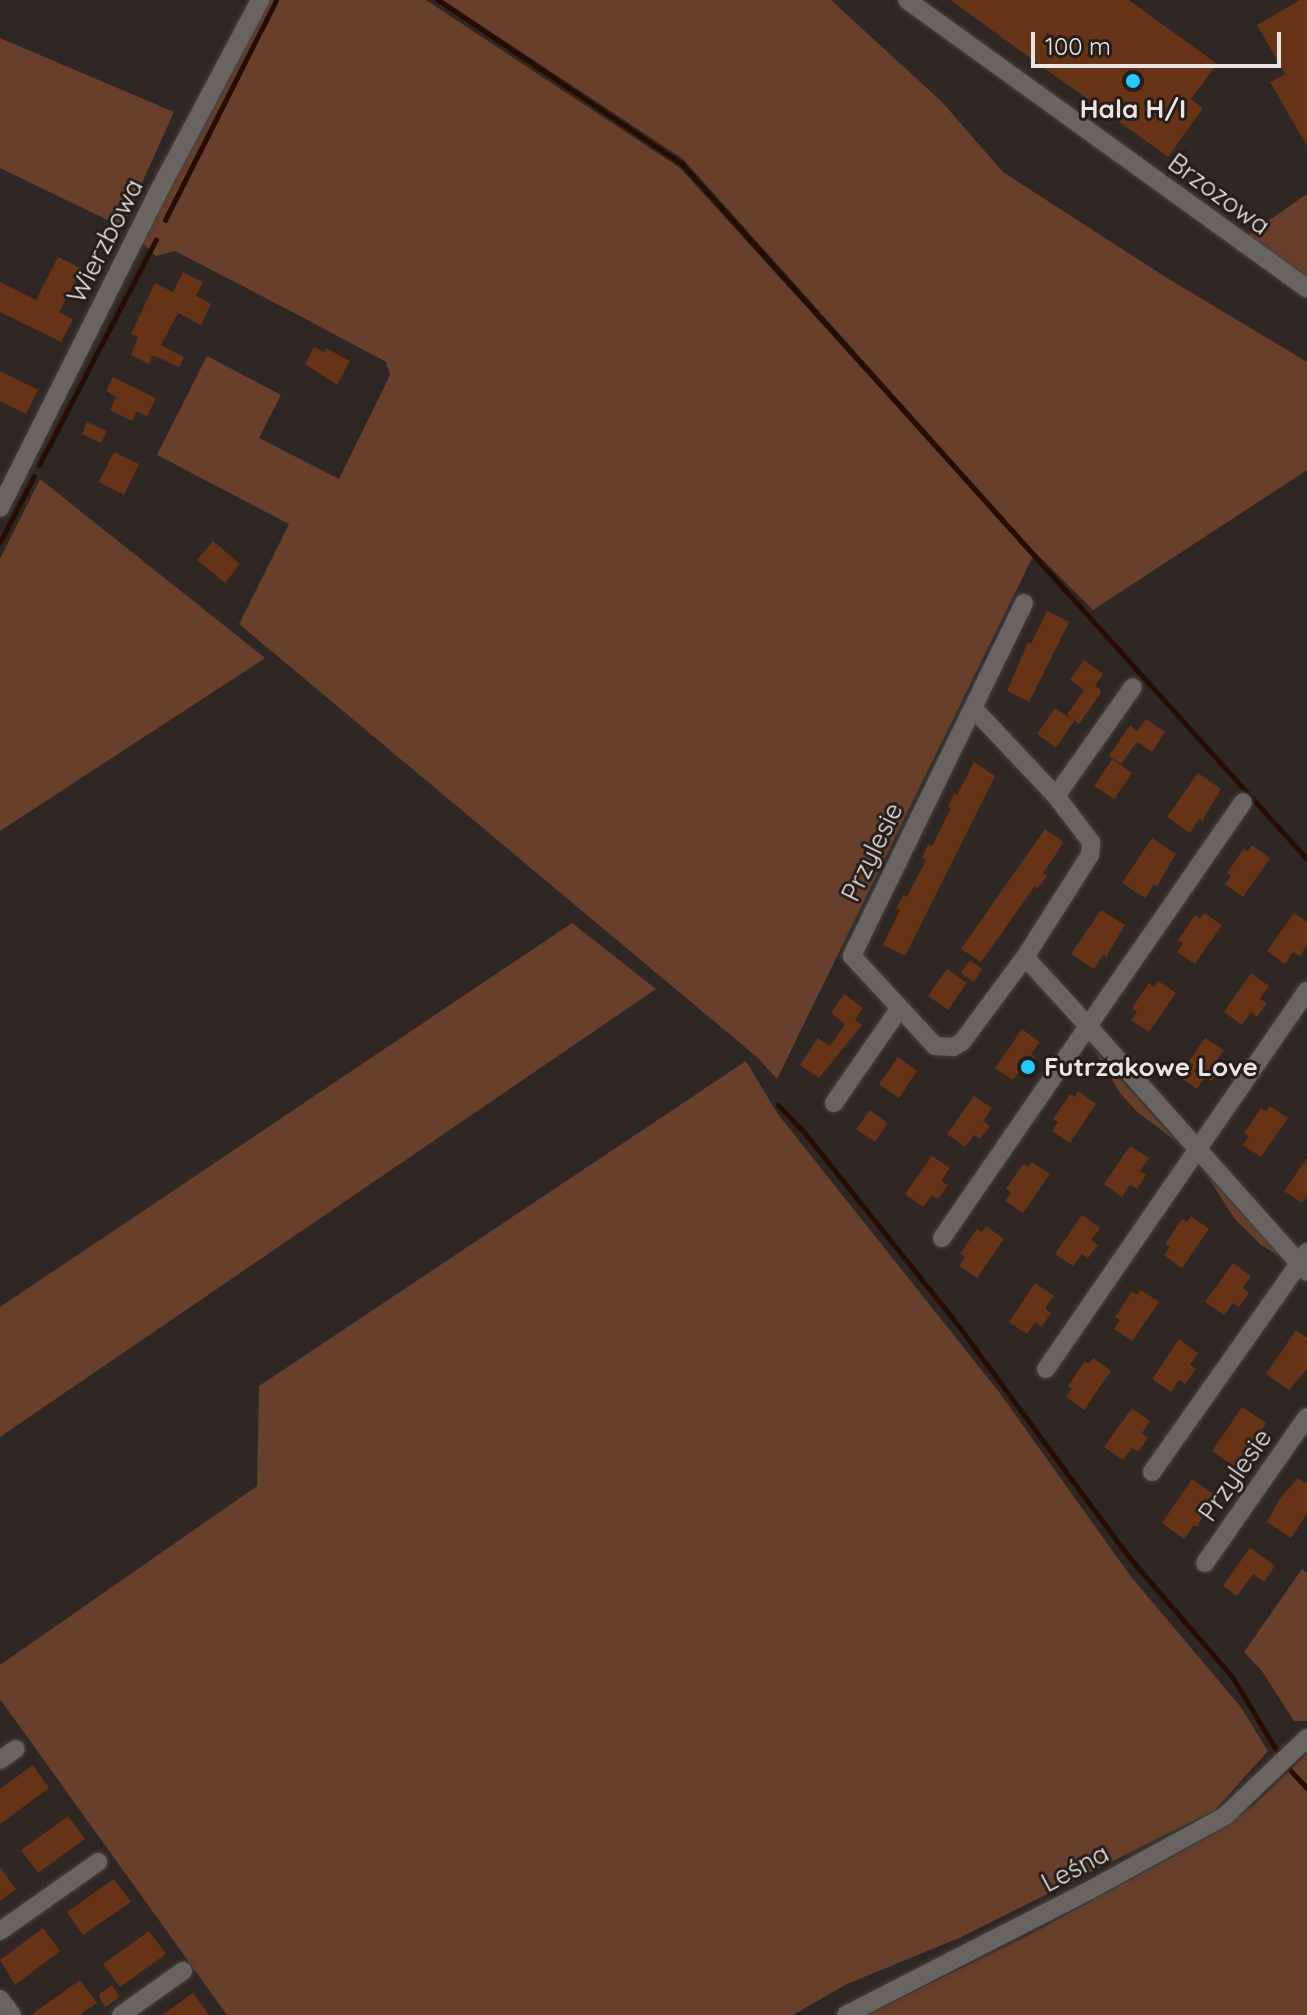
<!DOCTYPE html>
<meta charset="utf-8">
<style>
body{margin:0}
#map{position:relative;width:1307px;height:2015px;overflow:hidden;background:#2e2724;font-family:Quicksand,sans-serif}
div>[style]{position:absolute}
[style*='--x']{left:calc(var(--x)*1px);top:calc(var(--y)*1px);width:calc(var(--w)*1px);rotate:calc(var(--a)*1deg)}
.green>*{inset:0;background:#683f2b}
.stream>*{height:5px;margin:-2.5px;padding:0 2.5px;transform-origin:2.5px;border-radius:2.5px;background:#270c01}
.building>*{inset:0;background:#673316}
.roads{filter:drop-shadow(0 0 2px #48423f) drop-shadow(0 0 2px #48423f)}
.minor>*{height:18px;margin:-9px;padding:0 9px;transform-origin:9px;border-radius:9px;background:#686462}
.dots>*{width:22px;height:22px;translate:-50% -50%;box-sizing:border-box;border:4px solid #241d1a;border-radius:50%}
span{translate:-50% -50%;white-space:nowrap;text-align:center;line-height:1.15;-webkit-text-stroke:6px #241d1a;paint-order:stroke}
.poi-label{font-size:26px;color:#eae5e3;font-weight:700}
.left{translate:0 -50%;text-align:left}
.street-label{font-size:26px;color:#eae5e3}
.scale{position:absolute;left:1031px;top:32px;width:250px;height:36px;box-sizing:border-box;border:4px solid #eae5e3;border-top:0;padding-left:10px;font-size:24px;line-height:28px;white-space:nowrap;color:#eae5e3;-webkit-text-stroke:6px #241d1a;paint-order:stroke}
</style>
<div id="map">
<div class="green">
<i style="clip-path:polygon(266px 0,426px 0,680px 168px,1033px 556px,777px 1079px,758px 1058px,239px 624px,289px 524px,157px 455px,207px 356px,281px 395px,259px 438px,339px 479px,390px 375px,386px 362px,300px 316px,175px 251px,156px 256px,140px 241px)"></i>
<i style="clip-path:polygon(443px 0,831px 0,942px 102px,1003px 172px,1167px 278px,1307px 362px,1307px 470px,1093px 610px,1032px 549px,683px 159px)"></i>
<i style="clip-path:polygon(918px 0,1248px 235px,1307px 194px,1307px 281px)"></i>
<i style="clip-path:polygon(0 38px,174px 112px,122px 227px,0 168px)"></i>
<i style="clip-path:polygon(40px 479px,265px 658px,0 831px,0 559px)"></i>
<i style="clip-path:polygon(572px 923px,656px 989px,0 1437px,0 1307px)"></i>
<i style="clip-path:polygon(1094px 1050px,1176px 1141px,1136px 1111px,1120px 1093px)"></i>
<i style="clip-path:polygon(746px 1061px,777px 1113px,999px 1392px,1132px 1578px,1240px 1706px,1268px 1751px,1215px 1810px,959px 1938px,847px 1984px,793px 2015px,227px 2015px,0 1699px,0 1665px,257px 1486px,259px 1386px)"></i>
<i style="clip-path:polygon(1206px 1174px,1281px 1257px,1261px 1245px,1234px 1218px)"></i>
<i style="clip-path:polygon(1302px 1569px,1307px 1573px,1307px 1721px,1294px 1721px,1262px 1671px,1244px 1652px)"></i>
<i style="clip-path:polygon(1307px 1754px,1307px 2015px,867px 2015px,1033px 1933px,1210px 1836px,1253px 1806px)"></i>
</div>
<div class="stream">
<i style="--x:438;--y:0;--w:294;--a:33.9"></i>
<i style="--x:682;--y:164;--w:935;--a:48.04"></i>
<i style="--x:165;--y:220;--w:246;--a:-63.2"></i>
<i style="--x:39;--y:465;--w:254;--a:-62.6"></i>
<i style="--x:0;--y:542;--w:74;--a:-62.7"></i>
<i style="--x:778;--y:1105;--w:36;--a:46"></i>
<i style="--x:803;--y:1131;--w:242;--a:51.4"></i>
<i style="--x:954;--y:1320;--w:292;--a:53.6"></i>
<i style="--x:1127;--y:1555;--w:162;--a:49.2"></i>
<i style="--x:1233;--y:1678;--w:87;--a:59"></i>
<i style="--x:1289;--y:1769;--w:26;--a:47"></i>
</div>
<div class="building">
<i style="clip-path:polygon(950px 0,1129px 0,1217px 64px,1191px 99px,1203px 108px,1168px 157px)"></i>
<i style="clip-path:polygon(1300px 0,1307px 0,1307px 146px,1270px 82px,1285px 74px,1257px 25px)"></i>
<i style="clip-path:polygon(58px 257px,82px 269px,59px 312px,73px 319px,61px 342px,0 312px,0 282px,36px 300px)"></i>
<i style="clip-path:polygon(183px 272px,203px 282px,196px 296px,211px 304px,201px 325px,178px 313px,161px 345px,184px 357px,179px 367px,153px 355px,149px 364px,131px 355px,138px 337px,131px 334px,155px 283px,173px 292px)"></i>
<i style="clip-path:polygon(314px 347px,324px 352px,326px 348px,350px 361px,337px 385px,305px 364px)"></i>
<i style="clip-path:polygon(0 371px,38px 390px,26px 414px,0 401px)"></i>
<i style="clip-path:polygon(113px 377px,156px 398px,147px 416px,137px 411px,132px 421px,110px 410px,116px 397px,106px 391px)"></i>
<i style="clip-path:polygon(87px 422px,107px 431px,101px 443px,82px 434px)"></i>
<i style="clip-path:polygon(114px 452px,139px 464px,124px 495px,99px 482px)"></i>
<i style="clip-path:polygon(213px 541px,240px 564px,225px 583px,197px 560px)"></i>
<i style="clip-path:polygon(1047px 611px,1069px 622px,1029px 702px,1007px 691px,1028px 642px,1031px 644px)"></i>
<i style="clip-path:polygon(1084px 660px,1103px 674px,1095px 686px,1102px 691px,1079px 724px,1067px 715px,1084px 690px,1070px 680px)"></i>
<i style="clip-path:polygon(1055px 708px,1074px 721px,1056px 748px,1037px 734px)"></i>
<i style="clip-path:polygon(1146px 719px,1165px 732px,1152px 752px,1137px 742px,1121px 764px,1109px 756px,1130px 725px,1137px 731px)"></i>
<i style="clip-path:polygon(1112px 759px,1132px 773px,1114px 799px,1094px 786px)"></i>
<i style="clip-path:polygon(974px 762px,995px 776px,905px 956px,883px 945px,900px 910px,896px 909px,903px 895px,907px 897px,926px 860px,922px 858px,928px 844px,932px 846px,951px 808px,948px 807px,954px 793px,957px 795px)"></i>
<i style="clip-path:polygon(1198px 773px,1221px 789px,1202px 821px,1199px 819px,1190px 833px,1167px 817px)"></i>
<i style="clip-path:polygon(1045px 829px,1064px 842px,1043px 873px,1047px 876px,1038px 888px,1035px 886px,981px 962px,961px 949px)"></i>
<i style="clip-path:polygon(1152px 838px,1176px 854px,1157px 886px,1154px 884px,1145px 898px,1122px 883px)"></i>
<i style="clip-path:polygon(1252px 845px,1270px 858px,1243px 897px,1225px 884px,1231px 876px,1227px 873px,1244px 848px,1248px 851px)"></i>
<i style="clip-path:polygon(1101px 910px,1125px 925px,1106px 957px,1103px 955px,1094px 969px,1071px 954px)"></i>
<i style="clip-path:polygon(1204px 913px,1222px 925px,1195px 964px,1177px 952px,1183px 943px,1178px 940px,1195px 915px,1200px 919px)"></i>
<i style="clip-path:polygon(1294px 913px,1307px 922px,1307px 945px,1300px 956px,1293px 952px,1285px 964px,1267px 951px)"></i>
<i style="clip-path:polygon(970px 960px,982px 969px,974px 982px,961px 973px)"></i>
<i style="clip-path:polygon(947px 969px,967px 983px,948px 1010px,928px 996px)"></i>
<i style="clip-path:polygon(1251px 973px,1269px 986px,1260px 999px,1267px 1003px,1257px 1017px,1251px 1012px,1242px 1025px,1224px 1012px)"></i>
<i style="clip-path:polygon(1158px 981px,1176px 993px,1149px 1032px,1131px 1020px,1137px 1012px,1132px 1008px,1149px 983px,1154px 987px)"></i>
<i style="clip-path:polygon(844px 994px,863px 1008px,855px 1020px,862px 1025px,819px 1078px,800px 1065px,818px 1038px,830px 1046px,845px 1024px,831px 1013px)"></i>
<i style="clip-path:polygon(1022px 1029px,1040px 1042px,1031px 1054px,1037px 1059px,1028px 1072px,1022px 1068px,1013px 1080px,995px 1068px)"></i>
<i style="clip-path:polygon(1205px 1038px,1224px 1050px,1215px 1063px,1221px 1067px,1212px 1081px,1205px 1077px,1197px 1089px,1179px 1076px)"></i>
<i style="clip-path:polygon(898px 1057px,917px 1071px,899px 1098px,879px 1084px)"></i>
<i style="clip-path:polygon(1078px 1091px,1096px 1104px,1070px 1143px,1052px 1131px,1058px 1122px,1053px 1119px,1070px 1094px,1075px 1097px)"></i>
<i style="clip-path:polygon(974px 1096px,992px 1108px,983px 1121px,990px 1126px,980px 1139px,974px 1135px,965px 1147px,947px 1134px)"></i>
<i style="clip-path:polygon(1270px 1106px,1288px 1118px,1261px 1157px,1243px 1145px,1249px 1136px,1244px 1133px,1261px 1108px,1266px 1111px)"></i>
<i style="clip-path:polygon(870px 1110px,888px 1123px,875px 1142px,856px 1129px)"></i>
<i style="clip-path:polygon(1130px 1146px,1149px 1158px,1140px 1171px,1146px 1175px,1137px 1189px,1130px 1184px,1122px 1197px,1104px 1184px)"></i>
<i style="clip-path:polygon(932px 1156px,950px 1168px,941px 1181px,948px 1185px,938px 1199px,932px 1195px,923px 1207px,905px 1194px)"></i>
<i style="clip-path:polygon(1307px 1158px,1307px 1196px,1302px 1203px,1284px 1191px)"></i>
<i style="clip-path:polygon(1032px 1162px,1050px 1174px,1023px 1213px,1005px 1201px,1011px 1193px,1006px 1189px,1023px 1164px,1028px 1167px)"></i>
<i style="clip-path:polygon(1082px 1215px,1100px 1228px,1091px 1240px,1098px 1245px,1088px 1258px,1082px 1254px,1073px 1266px,1055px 1254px)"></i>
<i style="clip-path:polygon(1191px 1216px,1209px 1229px,1182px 1268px,1164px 1255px,1170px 1247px,1165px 1244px,1182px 1219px,1187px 1222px)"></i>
<i style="clip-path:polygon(986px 1226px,1004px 1239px,977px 1278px,959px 1266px,965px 1257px,960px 1254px,977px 1229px,982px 1232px)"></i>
<i style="clip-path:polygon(1233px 1263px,1251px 1276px,1243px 1288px,1249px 1293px,1239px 1307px,1233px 1303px,1224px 1315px,1205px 1302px)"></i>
<i style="clip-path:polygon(1035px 1283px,1054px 1296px,1045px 1308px,1051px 1313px,1042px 1327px,1035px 1322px,1027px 1334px,1009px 1322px)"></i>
<i style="clip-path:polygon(1141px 1290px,1159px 1302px,1132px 1341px,1114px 1329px,1120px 1320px,1115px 1317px,1132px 1292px,1137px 1295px)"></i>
<i style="clip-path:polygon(1296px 1330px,1307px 1338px,1307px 1369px,1289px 1390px,1266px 1374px)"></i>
<i style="clip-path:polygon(1179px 1339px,1198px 1353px,1190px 1365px,1196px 1369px,1185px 1384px,1179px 1380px,1171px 1392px,1152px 1379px)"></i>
<i style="clip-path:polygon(1093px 1358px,1111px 1371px,1084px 1410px,1066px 1397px,1072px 1389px,1068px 1386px,1085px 1361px,1089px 1364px)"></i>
<i style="clip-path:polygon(1242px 1407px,1266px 1423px,1247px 1455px,1244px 1453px,1235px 1467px,1212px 1451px)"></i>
<i style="clip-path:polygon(1132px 1408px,1150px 1421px,1142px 1433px,1148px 1438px,1138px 1452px,1132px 1448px,1123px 1460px,1104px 1447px)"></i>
<i style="clip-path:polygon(1298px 1478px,1307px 1484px,1307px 1514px,1291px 1538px,1267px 1522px,1280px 1498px)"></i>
<i style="clip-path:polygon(1192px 1479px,1215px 1495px,1197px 1527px,1194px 1525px,1184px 1539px,1162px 1523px)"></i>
<i style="clip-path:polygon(1250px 1548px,1275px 1566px,1264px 1582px,1253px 1574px,1237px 1596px,1223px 1586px)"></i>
<i style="clip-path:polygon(33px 1765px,49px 1788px,0 1824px,0 1789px)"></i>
<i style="clip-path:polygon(68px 1816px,85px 1839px,38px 1873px,21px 1850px)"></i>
<i style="clip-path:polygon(0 1867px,16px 1889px,0 1901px)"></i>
<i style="clip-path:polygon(114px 1879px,131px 1902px,83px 1935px,67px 1912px)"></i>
<i style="clip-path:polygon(43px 1928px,60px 1951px,15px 1985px,0 1960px)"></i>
<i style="clip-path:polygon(149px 1931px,166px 1954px,120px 1987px,103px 1964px)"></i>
<i style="clip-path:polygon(80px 1980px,97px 2003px,80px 2015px,31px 2015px)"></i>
<i style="clip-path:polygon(112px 1985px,120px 1997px,105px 2007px,98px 1995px)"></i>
<i style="clip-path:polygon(193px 1993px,209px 2015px,162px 2015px)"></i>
</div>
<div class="roads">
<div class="minor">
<i style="--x:907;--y:0;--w:493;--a:35.8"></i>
<i style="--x:0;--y:508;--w:349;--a:-63.4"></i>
<i style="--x:156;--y:196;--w:222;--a:-62"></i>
<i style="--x:1024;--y:603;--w:393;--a:116"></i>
<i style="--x:852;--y:956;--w:122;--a:47.3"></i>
<i style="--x:935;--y:1046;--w:18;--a:3"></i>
<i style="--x:953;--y:1047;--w:10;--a:-29"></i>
<i style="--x:962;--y:1042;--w:106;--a:-53.5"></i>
<i style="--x:1025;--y:957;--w:93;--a:47.6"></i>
<i style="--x:1088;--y:1026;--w:272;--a:-55.3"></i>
<i style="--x:973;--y:708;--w:121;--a:46.7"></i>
<i style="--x:1056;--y:796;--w:58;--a:52.7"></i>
<i style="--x:1091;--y:842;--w:13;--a:94"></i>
<i style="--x:1090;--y:855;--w:121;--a:122.5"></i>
<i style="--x:1056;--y:796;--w:133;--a:-54.8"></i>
<i style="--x:834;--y:1103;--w:114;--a:-55.3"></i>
<i style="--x:942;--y:1238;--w:257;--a:-55.4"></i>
<i style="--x:1088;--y:1026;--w:329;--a:48.3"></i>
<i style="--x:1046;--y:1369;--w:459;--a:-55.4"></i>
<i style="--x:1152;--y:1472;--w:269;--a:-54.8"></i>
<i style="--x:1205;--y:1563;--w:178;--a:-55.1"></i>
<i style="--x:0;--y:1760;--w:19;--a:-35"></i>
<i style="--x:0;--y:1931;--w:120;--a:-35.1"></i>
<i style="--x:0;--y:1999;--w:20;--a:53"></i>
<i style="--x:121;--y:2015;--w:76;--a:-35.4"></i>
<i style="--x:846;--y:2015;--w:274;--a:-27.1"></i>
<i style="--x:1090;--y:1890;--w:154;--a:-28.7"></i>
<i style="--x:1225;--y:1816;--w:113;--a:-43.6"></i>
</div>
</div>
<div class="dots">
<i style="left:1133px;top:81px;background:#23c9fe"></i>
<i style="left:1028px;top:1067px;background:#23c9fe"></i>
</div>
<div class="poi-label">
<span style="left:1133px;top:109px">Hala H/I</span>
<span class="left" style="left:1044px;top:1067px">Futrzakowe Love</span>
</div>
<div class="street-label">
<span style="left:1219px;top:194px;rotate:36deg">Brzozowa</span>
<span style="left:105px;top:241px;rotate:-63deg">Wierzbowa</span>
<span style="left:872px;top:852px;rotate:-64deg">Przylesie</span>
<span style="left:1235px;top:1475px;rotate:-55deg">Przylesie</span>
<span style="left:1075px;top:1868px;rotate:-28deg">Leśna</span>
</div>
<div class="scale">100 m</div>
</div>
